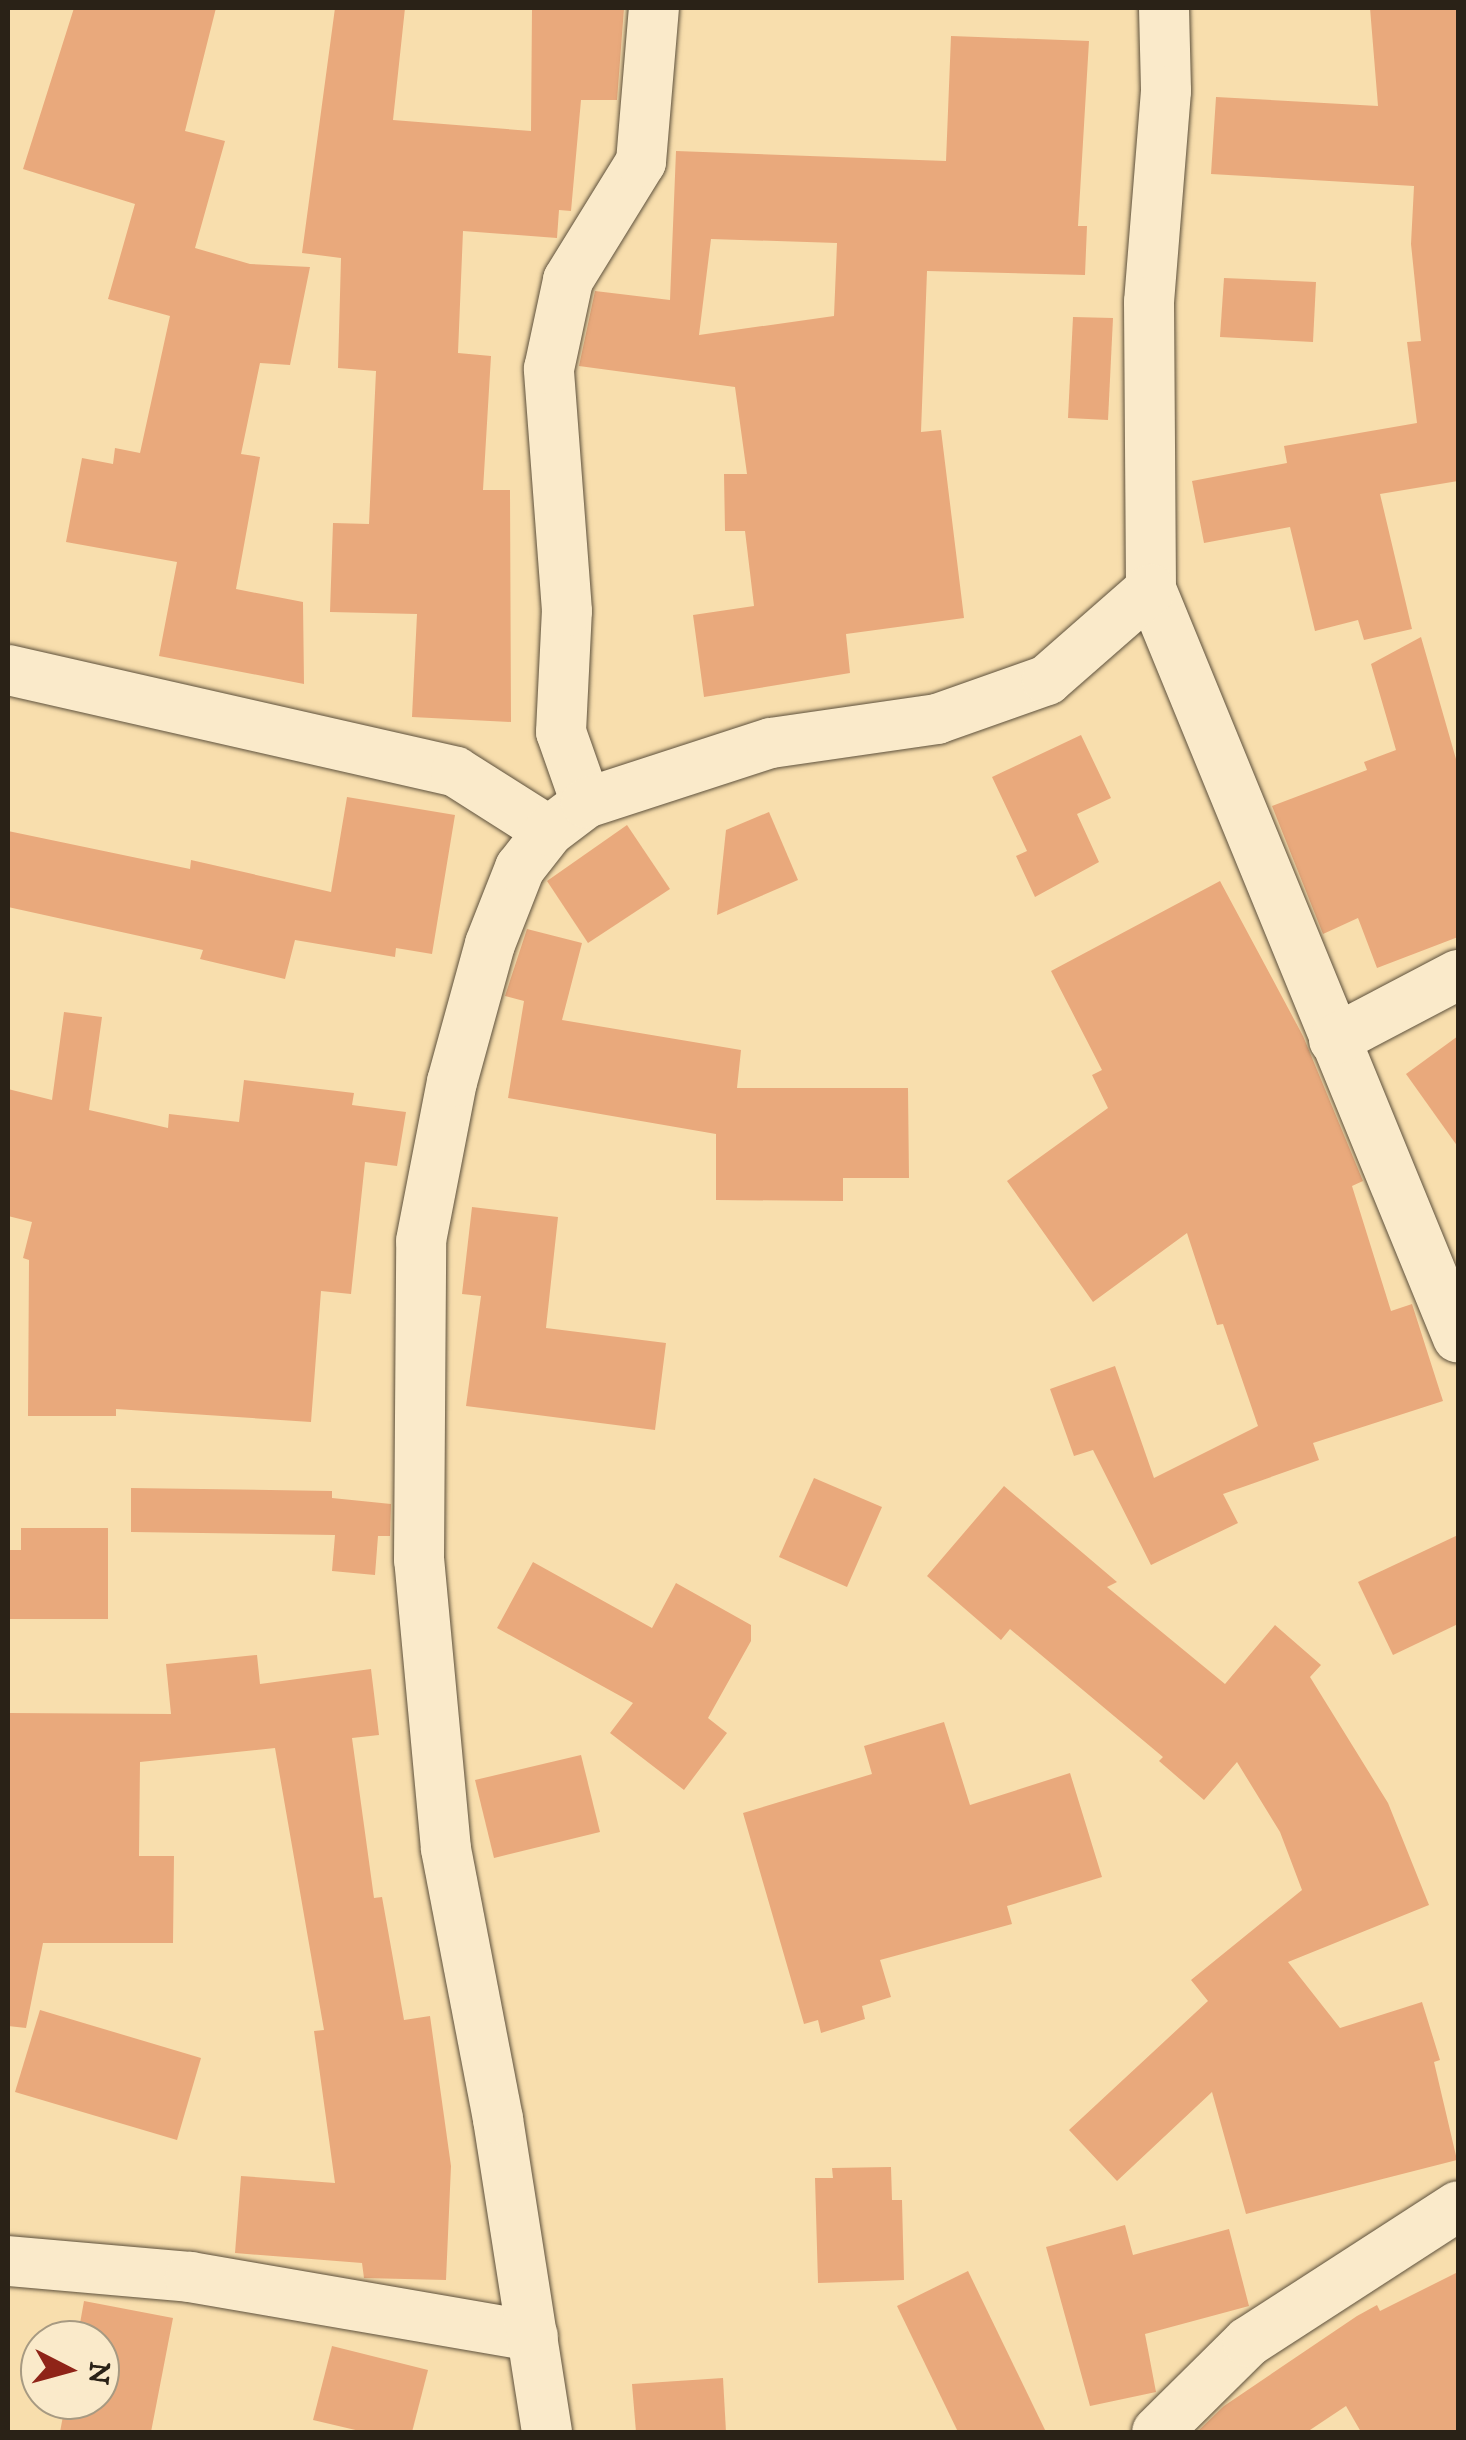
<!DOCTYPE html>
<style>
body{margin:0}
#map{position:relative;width:1466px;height:2440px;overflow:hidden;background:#f8dead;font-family:"IM FELL DW Pica",serif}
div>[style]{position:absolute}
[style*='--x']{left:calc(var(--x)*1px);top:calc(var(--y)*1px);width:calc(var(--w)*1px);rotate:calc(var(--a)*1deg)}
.building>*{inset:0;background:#e9a97c}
.roads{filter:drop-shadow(0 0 2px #5e513c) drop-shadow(0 0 2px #5e513c)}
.minor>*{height:50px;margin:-25px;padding:0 25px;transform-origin:25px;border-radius:25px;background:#faeaca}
span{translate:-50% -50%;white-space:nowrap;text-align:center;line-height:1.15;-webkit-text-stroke:8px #faeaca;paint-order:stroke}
.frame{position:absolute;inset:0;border:10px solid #2a2217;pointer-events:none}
.north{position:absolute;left:20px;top:2320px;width:100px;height:100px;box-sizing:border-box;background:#faeaca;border:2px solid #a79a82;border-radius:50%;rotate:96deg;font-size:28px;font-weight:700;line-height:40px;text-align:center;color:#2a2217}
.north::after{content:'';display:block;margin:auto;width:35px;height:45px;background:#8f2418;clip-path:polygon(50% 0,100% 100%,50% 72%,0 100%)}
</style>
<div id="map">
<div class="building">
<i style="clip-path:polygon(74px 8px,216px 8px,185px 131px,225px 141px,195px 248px,250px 264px,310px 267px,290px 365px,260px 363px,241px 454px,260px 457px,236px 589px,303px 602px,304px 684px,159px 656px,177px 562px,66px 542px,82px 458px,113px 464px,115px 448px,140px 453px,170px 316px,108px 299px,135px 204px,23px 169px)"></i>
<i style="clip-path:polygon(335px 8px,405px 8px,393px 120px,531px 131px,532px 8px,624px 8px,617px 100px,581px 100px,571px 211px,559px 210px,557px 238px,463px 231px,458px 353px,491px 356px,483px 490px,510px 490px,511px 722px,412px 717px,417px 614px,330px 612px,333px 523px,369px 524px,376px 371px,338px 368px,341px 258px,302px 253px)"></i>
<i style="clip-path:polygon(1370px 8px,1458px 8px,1458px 481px,1380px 494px,1412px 629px,1364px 640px,1358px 620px,1315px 631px,1290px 527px,1204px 543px,1192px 481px,1287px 463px,1284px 446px,1417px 423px,1407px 342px,1421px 341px,1411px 244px,1414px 186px,1211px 174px,1216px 97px,1378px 106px)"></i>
<i style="clip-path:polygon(evenodd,951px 36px,1089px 41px,1078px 226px,1087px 226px,1085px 275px,927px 271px,921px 432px,941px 430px,964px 618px,846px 634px,850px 673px,704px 697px,693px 615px,754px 606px,745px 531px,725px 531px,724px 474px,747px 474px,735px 387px,579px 366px,595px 291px,670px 300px,676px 151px,946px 161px,951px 36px,711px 239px,837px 243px,834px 316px,699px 335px,711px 239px)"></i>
<i style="clip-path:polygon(1224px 278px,1316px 282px,1313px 342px,1220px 337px)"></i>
<i style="clip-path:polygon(1073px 317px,1113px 318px,1108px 420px,1068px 418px)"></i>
<i style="clip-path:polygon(1421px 637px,1458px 766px,1458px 937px,1377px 968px,1358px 918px,1323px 934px,1272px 806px,1367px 770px,1364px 762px,1396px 750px,1371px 664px)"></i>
<i style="clip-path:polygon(1081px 735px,1111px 798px,1077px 814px,1099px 862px,1035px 897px,1016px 856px,1027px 851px,992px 777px)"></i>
<i style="clip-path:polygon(347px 797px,455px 815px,432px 954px,396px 948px,395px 957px,295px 940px,285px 979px,200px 959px,203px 950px,8px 907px,8px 831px,190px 869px,191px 860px,331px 892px)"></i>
<i style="clip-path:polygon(769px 812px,798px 880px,717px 915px,726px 830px)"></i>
<i style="clip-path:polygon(627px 825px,670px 889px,588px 943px,547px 881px)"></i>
<i style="clip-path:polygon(1220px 881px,1303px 1036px,1363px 1181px,1352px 1186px,1391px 1311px,1412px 1304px,1443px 1401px,1313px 1443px,1319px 1460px,1223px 1494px,1238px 1523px,1151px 1565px,1093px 1450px,1074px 1456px,1050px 1389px,1115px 1366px,1154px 1478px,1258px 1426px,1223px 1324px,1217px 1325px,1187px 1233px,1093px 1302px,1007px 1181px,1108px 1108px,1092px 1075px,1102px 1070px,1051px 971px)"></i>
<i style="clip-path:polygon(527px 929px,582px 943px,562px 1020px,741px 1050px,737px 1088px,908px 1088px,909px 1178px,843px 1178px,843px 1201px,716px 1200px,716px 1134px,508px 1098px,524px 1001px,505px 996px)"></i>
<i style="clip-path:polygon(64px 1012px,102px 1017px,89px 1110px,168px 1128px,169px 1114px,239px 1122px,244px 1080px,354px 1093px,352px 1105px,406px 1112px,397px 1166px,365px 1162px,351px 1294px,321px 1291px,311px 1422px,116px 1409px,116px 1416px,28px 1416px,29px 1260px,23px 1258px,32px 1222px,8px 1216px,8px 1089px,52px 1100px)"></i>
<i style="clip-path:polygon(1458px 1036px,1458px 1147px,1406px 1074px)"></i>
<i style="clip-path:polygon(472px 1207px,558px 1217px,546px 1328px,666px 1343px,655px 1430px,466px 1406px,481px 1296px,462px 1294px)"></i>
<i style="clip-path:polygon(814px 1478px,882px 1507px,847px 1587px,779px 1557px)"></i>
<i style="clip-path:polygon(1004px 1486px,1117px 1582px,1107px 1587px,1225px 1684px,1275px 1625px,1321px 1665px,1310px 1677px,1388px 1803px,1429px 1905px,1288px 1962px,1340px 2028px,1422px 2002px,1440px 2060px,1434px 2062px,1457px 2160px,1246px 2214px,1212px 2092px,1117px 2181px,1069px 2130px,1208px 2001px,1191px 1980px,1302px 1890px,1280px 1832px,1237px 1762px,1204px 1800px,1159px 1761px,1163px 1757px,1010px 1629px,1001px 1640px,927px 1576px)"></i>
<i style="clip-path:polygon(131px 1488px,332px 1491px,332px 1498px,391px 1504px,390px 1536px,378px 1536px,375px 1575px,332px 1571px,335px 1535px,131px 1532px)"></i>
<i style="clip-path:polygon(21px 1528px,108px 1528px,108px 1619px,8px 1619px,8px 1550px,21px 1550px)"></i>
<i style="clip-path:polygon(1458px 1535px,1458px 1624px,1393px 1655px,1358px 1582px)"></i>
<i style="clip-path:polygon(533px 1562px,652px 1628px,676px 1583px,751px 1625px,751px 1641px,708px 1718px,727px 1733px,684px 1790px,610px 1733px,633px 1703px,497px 1628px)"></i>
<i style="clip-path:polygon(257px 1655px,260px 1684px,371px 1669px,379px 1735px,352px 1738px,374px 1898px,382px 1897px,404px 2020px,430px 2016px,451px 2166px,446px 2280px,364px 2278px,362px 2263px,235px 2253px,241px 2176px,335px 2183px,314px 2031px,324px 2030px,275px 1748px,140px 1762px,139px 1856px,174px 1856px,173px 1943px,43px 1943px,26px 2028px,8px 2026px,8px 1713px,171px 1714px,166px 1664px)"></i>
<i style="clip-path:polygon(944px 1722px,970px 1805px,1070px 1773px,1102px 1877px,1007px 1906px,1012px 1924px,880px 1960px,891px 1997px,862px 2006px,865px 2019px,821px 2033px,818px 2020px,804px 2024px,743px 1813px,872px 1774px,864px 1746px)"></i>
<i style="clip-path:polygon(581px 1755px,600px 1832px,494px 1858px,475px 1780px)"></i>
<i style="clip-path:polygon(40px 2010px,201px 2058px,177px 2140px,15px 2092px)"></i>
<i style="clip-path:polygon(891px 2167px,892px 2200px,902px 2200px,904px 2280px,818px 2283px,815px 2178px,833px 2178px,832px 2168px)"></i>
<i style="clip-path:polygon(1125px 2225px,1133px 2255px,1229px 2229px,1249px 2306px,1145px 2334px,1156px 2392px,1090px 2406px,1046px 2247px)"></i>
<i style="clip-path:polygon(968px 2271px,1046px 2432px,958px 2432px,897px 2306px)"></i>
<i style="clip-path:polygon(1458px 2272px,1458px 2432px,1361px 2432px,1346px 2406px,1307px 2432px,1197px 2432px,1224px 2406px,1357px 2316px,1377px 2305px,1380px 2311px)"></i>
<i style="clip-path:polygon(84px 2301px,173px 2318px,151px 2432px,60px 2432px,66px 2400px,100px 2400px,100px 2340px,77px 2340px)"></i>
<i style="clip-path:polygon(332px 2346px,428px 2370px,412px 2432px,364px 2432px,313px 2420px)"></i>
<i style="clip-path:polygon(723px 2378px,726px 2432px,636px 2432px,632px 2384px)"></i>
</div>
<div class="roads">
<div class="minor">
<i style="--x:1164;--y:8;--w:83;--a:88.6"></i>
<i style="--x:1166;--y:91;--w:212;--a:94.6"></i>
<i style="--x:1149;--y:302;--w:287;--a:89.6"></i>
<i style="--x:1151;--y:589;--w:809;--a:67.71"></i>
<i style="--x:8;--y:670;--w:459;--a:12.8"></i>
<i style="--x:456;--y:772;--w:110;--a:32.4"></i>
<i style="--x:586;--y:803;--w:75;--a:-109.4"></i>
<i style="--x:561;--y:732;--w:121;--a:-87.2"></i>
<i style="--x:567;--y:611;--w:243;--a:-94.3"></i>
<i style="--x:549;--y:369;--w:91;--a:-77.9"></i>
<i style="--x:568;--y:280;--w:139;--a:-58.3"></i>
<i style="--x:641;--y:162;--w:155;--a:-85.2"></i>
<i style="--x:1334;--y:1040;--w:140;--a:-27.7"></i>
<i style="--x:8;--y:2261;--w:183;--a:5"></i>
<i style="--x:190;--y:2277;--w:348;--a:9.8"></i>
<i style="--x:547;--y:2432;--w:317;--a:-98.9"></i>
<i style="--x:498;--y:2119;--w:275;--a:-100.9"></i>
<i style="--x:446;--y:1849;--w:290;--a:-95.3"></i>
<i style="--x:419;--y:1560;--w:319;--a:-89.6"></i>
<i style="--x:421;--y:1241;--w:162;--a:-79"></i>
<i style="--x:452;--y:1082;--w:143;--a:-74.6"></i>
<i style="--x:490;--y:944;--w:82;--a:-68.5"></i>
<i style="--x:520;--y:868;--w:47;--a:-51.9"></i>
<i style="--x:549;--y:831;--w:46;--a:-37.1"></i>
<i style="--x:586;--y:803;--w:194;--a:-18"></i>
<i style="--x:771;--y:743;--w:168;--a:-8.2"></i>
<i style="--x:937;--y:719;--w:117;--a:-19.5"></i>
<i style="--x:1047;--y:680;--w:138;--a:-41.2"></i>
<i style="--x:1157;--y:2432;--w:128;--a:-44.7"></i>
<i style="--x:1248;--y:2342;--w:250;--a:-32.9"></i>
</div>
</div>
<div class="frame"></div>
<div class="north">N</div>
</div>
